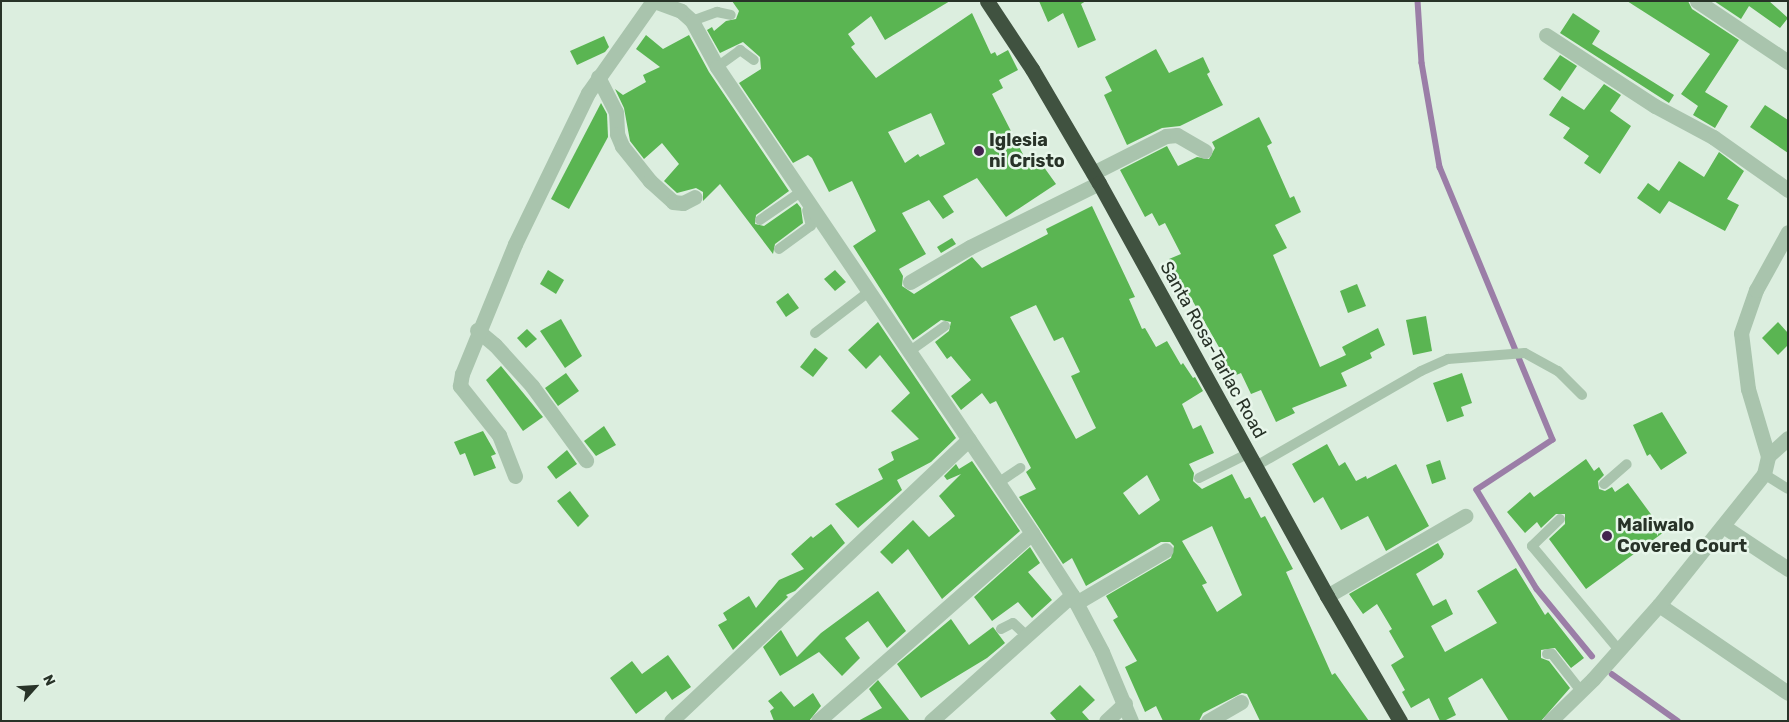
<!DOCTYPE html>
<style>
body{margin:0}
#map{position:relative;width:1789px;height:722px;overflow:hidden;background:#dceedf;font-family:Rubik,sans-serif}
div>[style]{position:absolute}
[style*='--x']{left:calc(var(--x)*1px);top:calc(var(--y)*1px);width:calc(var(--w)*1px);rotate:calc(var(--a)*1deg)}
.stream>*{height:5.5px;margin:-2.75px;padding:0 2.75px;transform-origin:2.75px;border-radius:2.75px;background:#9b7ea7}
.building>*{inset:0;background:#5ab552}
.lane>*{height:10px;margin:-5px;padding:0 5px;transform-origin:5px;border-radius:5px;background:#a9c4ad}
.street>*{height:15px;margin:-7.5px;padding:0 7.5px;transform-origin:7.5px;border-radius:7.5px;background:#a9c4ad}
.highway>*{height:15px;margin:-7.5px;padding:0 7.5px;transform-origin:7.5px;border-radius:7.5px;background:#405240}
.dots>*{width:14px;height:14px;translate:-50% -50%;box-sizing:border-box;border:2px solid #e7f6ea;border-radius:50%}
span{translate:-50% -50%;white-space:nowrap;text-align:center;line-height:1.15;-webkit-text-stroke:5px #e7f6ea;paint-order:stroke}
.poi-label{font-size:18px;color:#283328;font-weight:700}
.left{translate:0 -50%;text-align:left}
.street-label{font-size:18px;color:#283328}
.frame{position:absolute;inset:0;border:2px solid #283328;pointer-events:none}
.north{position:absolute;left:10px;top:662px;width:50px;height:50px;-webkit-text-stroke:4px #e7f6ea;paint-order:stroke;rotate:64deg;font-size:14px;font-weight:700;line-height:20px;text-align:center;color:#283328}
.north::after{content:'';display:block;margin:auto;width:18px;height:22px;background:#283328;clip-path:polygon(50% 0,100% 100%,50% 72%,0 100%)}
</style>
<div id="map">
<div class="stream">
<i style="--x:1418;--y:1;--w:62;--a:86.3"></i>
<i style="--x:1422;--y:63;--w:106;--a:80.2"></i>
<i style="--x:1440;--y:167;--w:295;--a:67.5"></i>
<i style="--x:1553;--y:440;--w:91;--a:146.7"></i>
<i style="--x:1477;--y:490;--w:116;--a:58.8"></i>
<i style="--x:1537;--y:589;--w:87;--a:50.6"></i>
<i style="--x:1612;--y:674;--w:81;--a:35.5"></i>
</div>
<div class="building">
<i style="clip-path:polygon(evenodd,732px 1px,950px 1px,885px 40px,871px 16px,848px 34px,855px 44px,851px 47px,876px 78px,972px 13px,991px 54px,995px 52px,997px 56px,1008px 50px,1018px 70px,999px 80px,1003px 88px,992px 94px,1031px 170px,1041px 163px,1056px 184px,1006px 217px,977px 178px,943px 196px,954px 212px,943px 219px,929px 200px,902px 213px,926px 254px,899px 269px,903px 276px,902px 286px,914px 294px,972px 257px,982px 268px,1048px 234px,1046px 229px,1092px 206px,1135px 297px,1129px 299px,1142px 329px,1145px 328px,1156px 347px,1167px 341px,1181px 365px,1183px 363px,1193px 378px,1195px 377px,1203px 391px,1182px 404px,1193px 429px,1201px 425px,1214px 453px,1189px 464px,1194px 473px,1193px 481px,1202px 489px,1232px 474px,1245px 499px,1250px 497px,1261px 518px,1265px 516px,1293px 569px,1286px 572px,1332px 675px,1335px 673px,1369px 721px,1260px 721px,1247px 694px,1242px 693px,1203px 713px,1199px 721px,1163px 721px,1156px 706px,1145px 712px,1125px 667px,1137px 661px,1113px 620px,1118px 617px,1106px 596px,1171px 558px,1174px 546px,1170px 542px,1161px 542px,1086px 586px,1072px 558px,1063px 564px,1019px 497px,1036px 489px,1026px 472px,1031px 468px,996px 401px,990px 404px,982px 393px,961px 410px,951px 396px,971px 380px,951px 356px,947px 359px,935px 342px,949px 331px,951px 322px,941px 320px,913px 340px,853px 246px,876px 231px,852px 181px,829px 192px,812px 158px,808px 155px,793px 163px,739px 83px,761px 69px,760px 57px,743px 42px,720px 53px,707px 30px,712px 27px,714px 31px,726px 21px,736px 19px,739px 11px,732px 1px,931px 113px,945px 144px,920px 157px,918px 154px,905px 163px,888px 132px,931px 113px,732px 1px,1036px 305px,1054px 341px,1063px 337px,1080px 372px,1071px 376px,1096px 428px,1076px 439px,1010px 317px,1036px 305px,732px 1px,1147px 475px,1160px 500px,1139px 515px,1123px 493px,1147px 475px,732px 1px,1212px 526px,1242px 595px,1217px 612px,1202px 585px,1207px 583px,1182px 541px,1212px 526px)"></i>
<i style="clip-path:polygon(1039px 1px,1086px 1px,1081px 4px,1096px 40px,1078px 48px,1063px 13px,1048px 22px)"></i>
<i style="clip-path:polygon(1627px 1px,1688px 1px,1692px 9px,1739px 40px,1705px 92px,1728px 106px,1715px 128px,1693px 115px,1698px 106px,1681px 94px,1710px 54px)"></i>
<i style="clip-path:polygon(1714px 1px,1769px 1px,1788px 18px,1780px 28px,1749px 6px,1741px 19px)"></i>
<i style="clip-path:polygon(1573px 13px,1600px 31px,1592px 44px,1674px 95px,1669px 103px,1560px 33px)"></i>
<i style="clip-path:polygon(646px 35px,663px 49px,689px 35px,709px 72px,789px 191px,756px 215px,755px 224px,764px 226px,797px 203px,801px 208px,803px 223px,775px 244px,773px 254px,720px 184px,703px 201px,703px 192px,696px 188px,677px 193px,664px 181px,679px 164px,662px 143px,644px 159px,630px 141px,624px 108px,615px 89px,623px 95px,646px 82px,643px 75px,660px 67px,636px 49px)"></i>
<i style="clip-path:polygon(604px 36px,609px 47px,605px 52px,577px 65px,570px 51px)"></i>
<i style="clip-path:polygon(1156px 49px,1169px 73px,1203px 57px,1210px 72px,1207px 74px,1223px 105px,1180px 126px,1162px 128px,1127px 145px,1104px 95px,1112px 91px,1105px 77px)"></i>
<i style="clip-path:polygon(1560px 55px,1577px 66px,1560px 91px,1543px 79px)"></i>
<i style="clip-path:polygon(1604px 84px,1621px 95px,1610px 111px,1631px 126px,1600px 174px,1584px 163px,1589px 156px,1563px 138px,1570px 128px,1549px 115px,1562px 96px,1584px 110px)"></i>
<i style="clip-path:polygon(601px 103px,607px 114px,608px 137px,569px 209px,551px 199px)"></i>
<i style="clip-path:polygon(1765px 105px,1788px 120px,1788px 153px,1750px 127px)"></i>
<i style="clip-path:polygon(1259px 117px,1272px 143px,1267px 146px,1290px 198px,1294px 196px,1301px 212px,1275px 225px,1287px 248px,1273px 255px,1320px 367px,1346px 355px,1342px 347px,1378px 328px,1385px 345px,1370px 353px,1372px 358px,1341px 373px,1347px 386px,1292px 408px,1295px 413px,1276px 422px,1261px 390px,1251px 394px,1241px 373px,1229px 378px,1220px 358px,1224px 356px,1191px 298px,1188px 299px,1169px 259px,1181px 254px,1165px 223px,1159px 226px,1152px 213px,1145px 217px,1120px 170px,1167px 146px,1178px 166px,1197px 157px,1209px 159px,1215px 148px,1212px 142px)"></i>
<i style="clip-path:polygon(1719px 152px,1744px 171px,1727px 199px,1739px 205px,1725px 231px,1669px 201px,1660px 214px,1637px 198px,1648px 183px,1659px 191px,1679px 161px,1704px 177px)"></i>
<i style="clip-path:polygon(952px 238px,956px 244px,941px 253px,937px 247px)"></i>
<i style="clip-path:polygon(548px 270px,564px 280px,556px 294px,540px 284px)"></i>
<i style="clip-path:polygon(835px 270px,846px 282px,835px 291px,824px 279px)"></i>
<i style="clip-path:polygon(1357px 284px,1366px 306px,1348px 313px,1340px 291px)"></i>
<i style="clip-path:polygon(788px 293px,799px 308px,786px 317px,776px 302px)"></i>
<i style="clip-path:polygon(1426px 316px,1432px 351px,1413px 355px,1406px 320px)"></i>
<i style="clip-path:polygon(561px 319px,582px 356px,565px 368px,540px 331px)"></i>
<i style="clip-path:polygon(878px 322px,956px 438px,931px 462px,897px 480px,902px 490px,858px 528px,835px 504px,883px 479px,878px 469px,894px 460px,891px 452px,919px 439px,891px 411px,910px 393px,880px 355px,866px 369px,848px 350px)"></i>
<i style="clip-path:polygon(1778px 322px,1788px 333px,1788px 345px,1778px 355px,1762px 338px)"></i>
<i style="clip-path:polygon(527px 329px,537px 339px,526px 348px,517px 338px)"></i>
<i style="clip-path:polygon(815px 348px,828px 358px,813px 377px,800px 367px)"></i>
<i style="clip-path:polygon(501px 366px,543px 417px,523px 431px,486px 380px)"></i>
<i style="clip-path:polygon(566px 373px,579px 391px,558px 406px,545px 388px)"></i>
<i style="clip-path:polygon(1462px 373px,1472px 403px,1461px 407px,1464px 416px,1447px 422px,1433px 383px)"></i>
<i style="clip-path:polygon(1662px 412px,1687px 453px,1661px 470px,1650px 454px,1647px 456px,1633px 425px)"></i>
<i style="clip-path:polygon(604px 426px,616px 445px,596px 456px,584px 441px)"></i>
<i style="clip-path:polygon(483px 431px,496px 454px,491px 456px,496px 468px,474px 476px,465px 453px,460px 455px,454px 442px)"></i>
<i style="clip-path:polygon(1327px 444px,1339px 466px,1345px 462px,1356px 481px,1366px 476px,1367px 479px,1396px 464px,1429px 526px,1386px 551px,1368px 516px,1341px 530px,1323px 497px,1314px 503px,1292px 464px)"></i>
<i style="clip-path:polygon(567px 450px,577px 464px,556px 479px,547px 467px)"></i>
<i style="clip-path:polygon(1586px 459px,1594px 471px,1599px 467px,1604px 475px,1598px 481px,1599px 489px,1605px 491px,1612px 487px,1615px 492px,1628px 483px,1664px 532px,1586px 589px,1549px 539px,1565px 524px,1565px 514px,1556px 514px,1541px 528px,1537px 522px,1525px 533px,1507px 512px,1530px 492px,1534px 497px)"></i>
<i style="clip-path:polygon(1440px 460px,1446px 479px,1432px 484px,1426px 465px)"></i>
<i style="clip-path:polygon(972px 461px,1020px 531px,942px 599px,908px 549px,892px 564px,880px 552px,913px 520px,929px 537px,955px 516px,939px 496px,961px 474px,947px 480px,944px 476px,956px 464px,959px 469px)"></i>
<i style="clip-path:polygon(570px 491px,589px 516px,578px 527px,557px 501px)"></i>
<i style="clip-path:polygon(831px 524px,845px 543px,795px 591px,786px 595px,788px 597px,733px 650px,718px 625px,727px 620px,723px 613px,749px 596px,756px 608px,779px 580px,804px 569px,791px 554px,811px 536px,813px 538px)"></i>
<i style="clip-path:polygon(1438px 543px,1444px 554px,1442px 558px,1416px 574px,1433px 606px,1446px 599px,1453px 614px,1431px 626px,1445px 652px,1497px 623px,1477px 591px,1516px 568px,1545px 615px,1548px 612px,1584px 658px,1571px 668px,1555px 648px,1541px 650px,1541px 658px,1549px 661px,1570px 688px,1541px 721px,1509px 721px,1482px 678px,1448px 698px,1456px 715px,1444px 721px,1440px 721px,1429px 698px,1411px 708px,1402px 692px,1405px 690px,1391px 665px,1404px 657px,1389px 631px,1392px 629px,1377px 604px,1363px 614px,1349px 594px)"></i>
<i style="clip-path:polygon(1030px 547px,1040px 563px,1028px 572px,1052px 600px,1032px 618px,1018px 602px,992px 621px,974px 597px)"></i>
<i style="clip-path:polygon(878px 591px,906px 631px,887px 648px,868px 621px,845px 638px,860px 658px,842px 676px,819px 652px,780px 676px,763px 647px,781px 630px,797px 657px,821px 633px)"></i>
<i style="clip-path:polygon(951px 619px,969px 645px,993px 627px,1005px 643px,987px 658px,921px 698px,897px 664px)"></i>
<i style="clip-path:polygon(668px 655px,691px 687px,672px 700px,666px 691px,636px 714px,610px 678px,632px 661px,642px 674px)"></i>
<i style="clip-path:polygon(878px 680px,910px 721px,858px 721px,882px 708px,869px 689px)"></i>
<i style="clip-path:polygon(1080px 685px,1095px 700px,1082px 712px,1090px 721px,1057px 721px,1050px 713px)"></i>
<i style="clip-path:polygon(781px 691px,794px 707px,813px 693px,821px 706px,809px 721px,774px 721px,770px 711px,774px 708px,768px 701px)"></i>
</div>
<div class="lane">
<i style="--x:692;--y:21;--w:27;--a:-20"></i>
<i style="--x:717;--y:12;--w:14;--a:12"></i>
<i style="--x:717;--y:67;--w:29;--a:-36"></i>
<i style="--x:740;--y:50;--w:17;--a:36"></i>
<i style="--x:760;--y:220;--w:51;--a:-34.6"></i>
<i style="--x:779;--y:249;--w:39;--a:-36"></i>
<i style="--x:811;--y:226;--w:16;--a:-104"></i>
<i style="--x:815;--y:333;--w:69;--a:-37.4"></i>
<i style="--x:910;--y:351;--w:43;--a:-35.5"></i>
<i style="--x:1256;--y:466;--w:190;--a:-29.9"></i>
<i style="--x:1421;--y:371;--w:30;--a:-24"></i>
<i style="--x:1448;--y:359;--w:77;--a:-4.5"></i>
<i style="--x:1525;--y:353;--w:38;--a:29"></i>
<i style="--x:1558;--y:371;--w:34;--a:45"></i>
<i style="--x:1764;--y:474;--w:28;--a:32"></i>
<i style="--x:1199;--y:478;--w:56;--a:-26.6"></i>
<i style="--x:998;--y:483;--w:27;--a:-34"></i>
<i style="--x:1604;--y:484;--w:30;--a:-41"></i>
<i style="--x:1560;--y:519;--w:39;--a:136"></i>
<i style="--x:1532;--y:546;--w:136;--a:50.1"></i>
<i style="--x:1001;--y:629;--w:13;--a:-27"></i>
<i style="--x:1013;--y:623;--w:19;--a:43"></i>
<i style="--x:1547;--y:654;--w:5;--a:0"></i>
<i style="--x:1552;--y:654;--w:47;--a:51.9"></i>
</div>
<div class="street">
<i style="--x:654;--y:1;--w:29;--a:20"></i>
<i style="--x:681;--y:11;--w:15;--a:42"></i>
<i style="--x:692;--y:21;--w:52;--a:61.5"></i>
<i style="--x:717;--y:67;--w:562;--a:55.94"></i>
<i style="--x:1032;--y:533;--w:74;--a:57.2"></i>
<i style="--x:1072;--y:595;--w:64;--a:62.2"></i>
<i style="--x:1102;--y:652;--w:75;--a:67.2"></i>
<i style="--x:1697;--y:1;--w:110;--a:33.8"></i>
<i style="--x:1546;--y:35;--w:130;--a:33.1"></i>
<i style="--x:1655;--y:106;--w:66;--a:28.1"></i>
<i style="--x:1713;--y:137;--w:92;--a:35.2"></i>
<i style="--x:598;--y:77;--w:39;--a:63"></i>
<i style="--x:616;--y:112;--w:22;--a:87"></i>
<i style="--x:617;--y:134;--w:13;--a:67"></i>
<i style="--x:622;--y:146;--w:45;--a:51.3"></i>
<i style="--x:650;--y:181;--w:31;--a:42"></i>
<i style="--x:673;--y:202;--w:10;--a:6"></i>
<i style="--x:683;--y:203;--w:13;--a:-27"></i>
<i style="--x:1093;--y:173;--w:82;--a:-26.9"></i>
<i style="--x:1166;--y:136;--w:11;--a:-5"></i>
<i style="--x:1177;--y:135;--w:32;--a:30"></i>
<i style="--x:910;--y:282;--w:69;--a:-30.3"></i>
<i style="--x:970;--y:247;--w:144;--a:-26.4"></i>
<i style="--x:477;--y:330;--w:23;--a:40"></i>
<i style="--x:495;--y:345;--w:55;--a:47.9"></i>
<i style="--x:532;--y:386;--w:92;--a:53.9"></i>
<i style="--x:1768;--y:456;--w:27;--a:-42"></i>
<i style="--x:515;--y:476;--w:44;--a:-111.3"></i>
<i style="--x:499;--y:435;--w:63;--a:-128.5"></i>
<i style="--x:460;--y:386;--w:12;--a:-81"></i>
<i style="--x:462;--y:374;--w:140;--a:-67.8"></i>
<i style="--x:515;--y:244;--w:168;--a:-64.2"></i>
<i style="--x:588;--y:93;--w:113;--a:-54.8"></i>
<i style="--x:1723;--y:526;--w:78;--a:33.5"></i>
<i style="--x:1327;--y:596;--w:160;--a:-30.1"></i>
<i style="--x:1076;--y:603;--w:104;--a:-30.5"></i>
<i style="--x:1659;--y:605;--w:156;--a:34.3"></i>
<i style="--x:671;--y:721;--w:410;--a:-43.4"></i>
<i style="--x:818;--y:721;--w:285;--a:-41.3"></i>
<i style="--x:931;--y:721;--w:189;--a:-41.8"></i>
<i style="--x:1106;--y:721;--w:26;--a:-43"></i>
<i style="--x:1208;--y:721;--w:38;--a:-30"></i>
<i style="--x:1550;--y:721;--w:60;--a:-44.3"></i>
<i style="--x:1593;--y:679;--w:99;--a:-48.3"></i>
<i style="--x:1659;--y:605;--w:168;--a:-51.3"></i>
<i style="--x:1764;--y:474;--w:18;--a:-77"></i>
<i style="--x:1768;--y:456;--w:70;--a:-106.6"></i>
<i style="--x:1748;--y:389;--w:56;--a:-97.1"></i>
<i style="--x:1741;--y:333;--w:46;--a:-70.8"></i>
<i style="--x:1756;--y:290;--w:66;--a:-61.1"></i>
</div>
<div class="highway">
<i style="--x:987;--y:1;--w:82;--a:56.5"></i>
<i style="--x:1032;--y:69;--w:132;--a:59.6"></i>
<i style="--x:1099;--y:183;--w:472;--a:61.1"></i>
<i style="--x:1327;--y:596;--w:145;--a:59.7"></i>
</div>
<div class="dots">
<i style="left:979px;top:151px;background:#43234e"></i>
<i style="left:1607px;top:536px;background:#43234e"></i>
</div>
<div class="poi-label">
<span class="left" style="left:989px;top:151px">Iglesia<br>ni Cristo</span>
<span class="left" style="left:1617px;top:536px">Maliwalo<br>Covered Court</span>
</div>
<div class="street-label">
<span style="left:1213px;top:350px;rotate:61deg">Santa Rosa-Tarlac Road</span>
</div>
<div class="frame"></div>
<div class="north">N</div>
</div>
